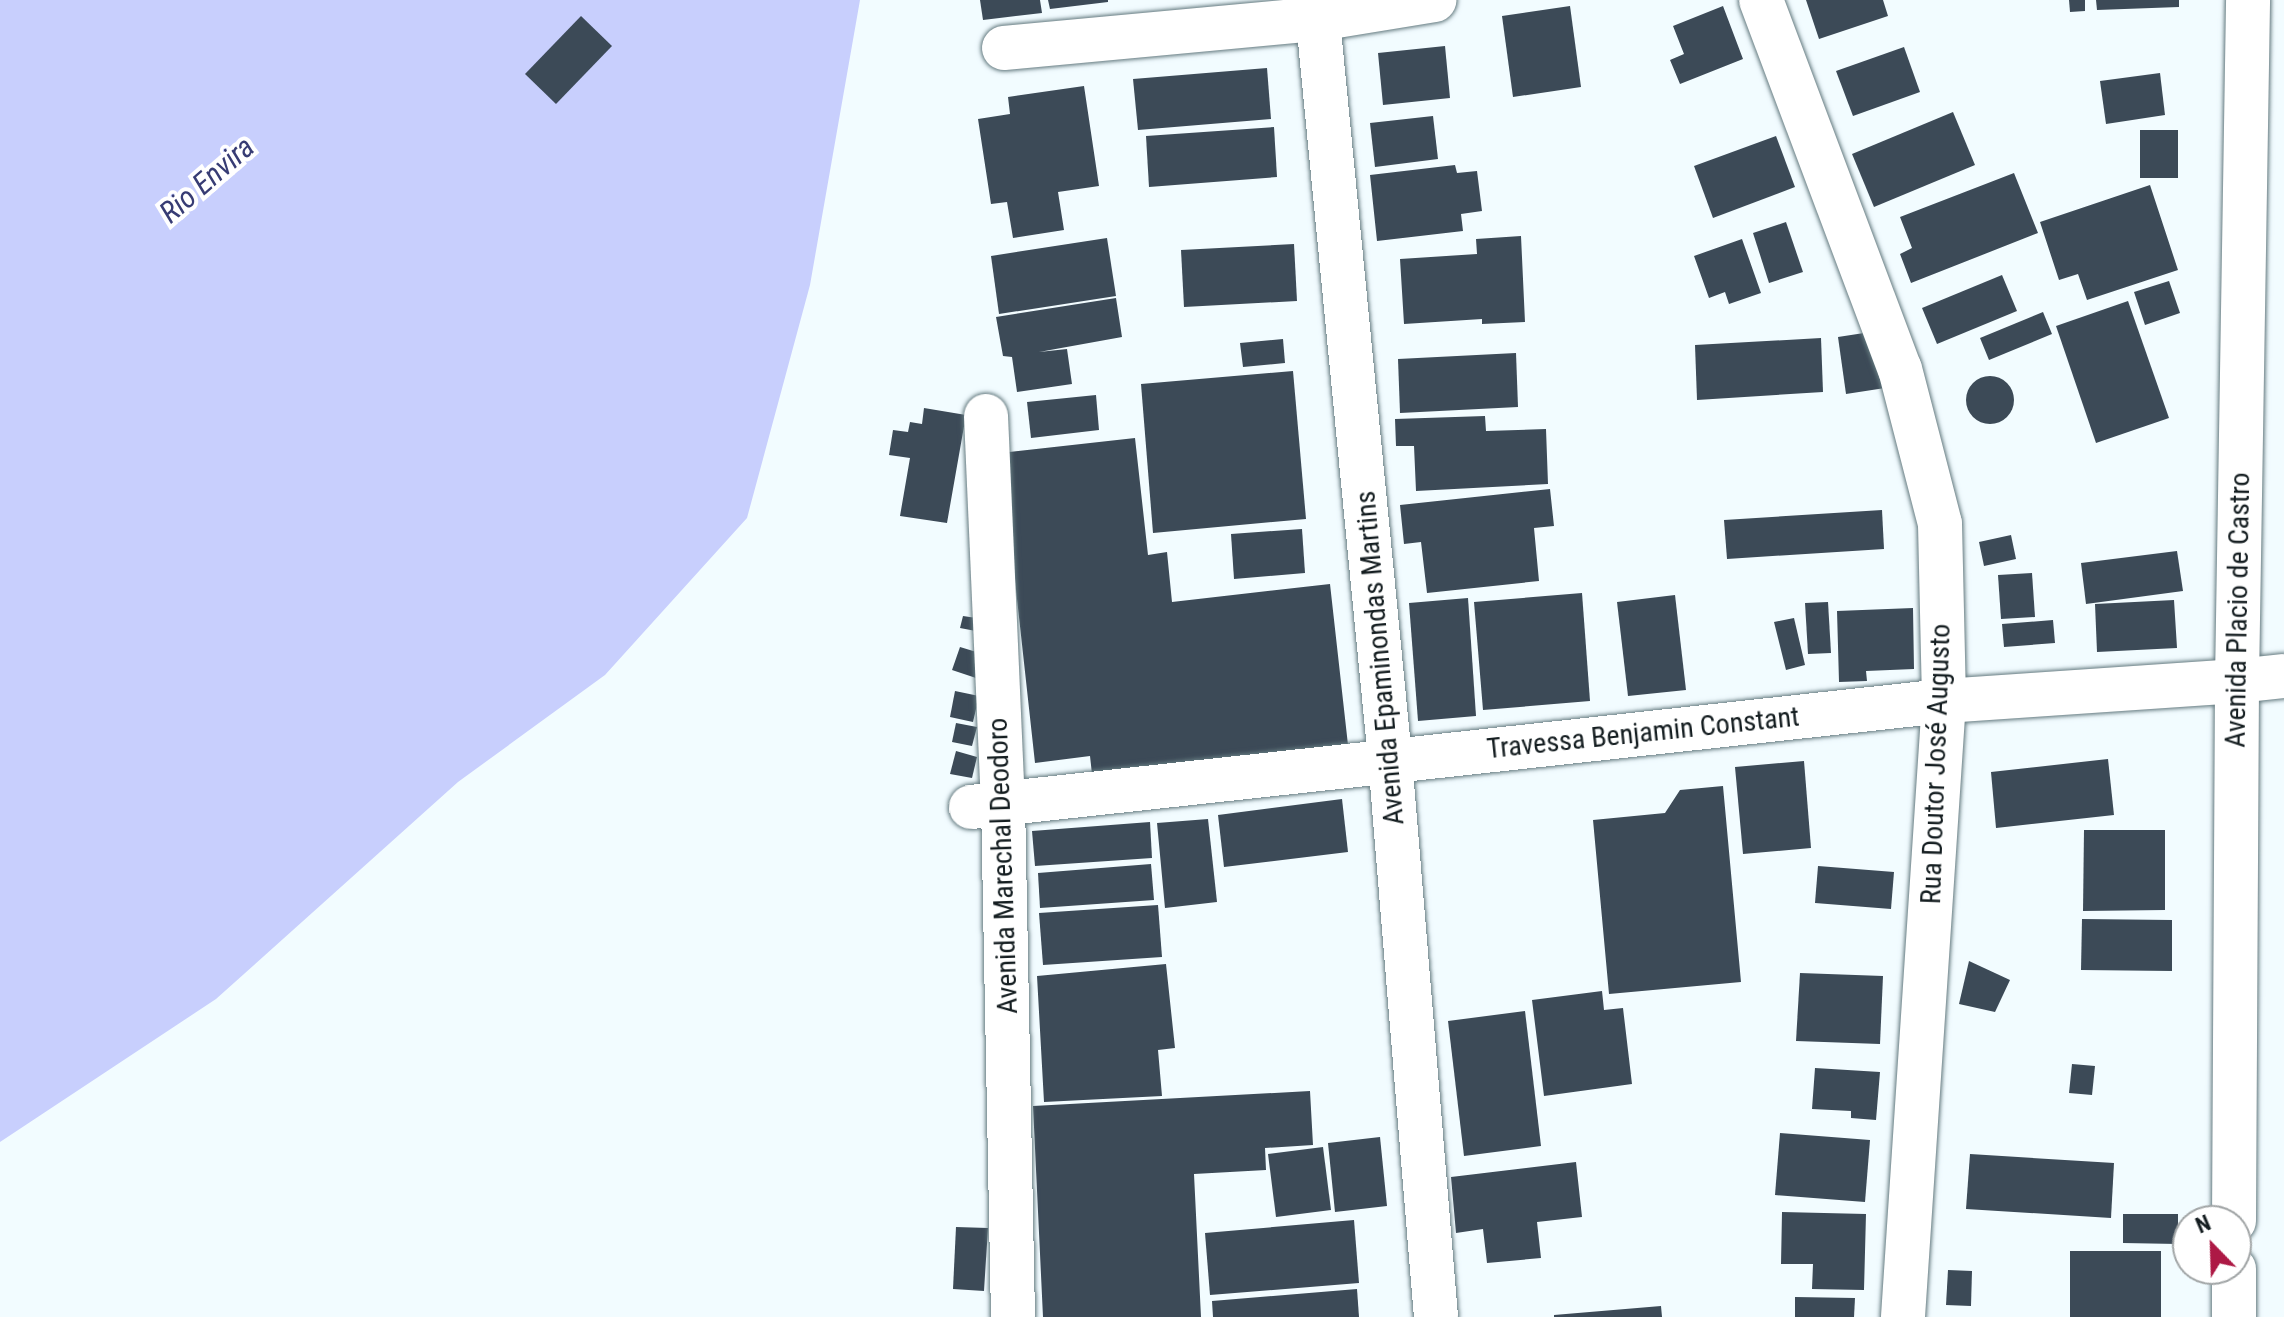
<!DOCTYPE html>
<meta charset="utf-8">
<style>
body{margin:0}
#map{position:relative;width:2284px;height:1317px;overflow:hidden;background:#f2fcff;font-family:"Roboto Condensed",sans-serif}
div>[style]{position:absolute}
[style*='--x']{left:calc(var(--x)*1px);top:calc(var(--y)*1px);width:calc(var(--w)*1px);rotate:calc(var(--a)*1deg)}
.water>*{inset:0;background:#c8cffd}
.building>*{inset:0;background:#3c4a57}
.round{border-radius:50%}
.roads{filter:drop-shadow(0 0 2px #657b81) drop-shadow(0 0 2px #657b81)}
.minor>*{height:44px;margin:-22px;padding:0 22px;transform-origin:22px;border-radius:22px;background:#fff}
.secondary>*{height:44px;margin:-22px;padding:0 22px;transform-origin:22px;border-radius:22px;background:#fff}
span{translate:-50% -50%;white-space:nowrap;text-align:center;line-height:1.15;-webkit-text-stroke:8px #fff;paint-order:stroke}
.street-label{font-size:28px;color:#141d20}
.water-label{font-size:30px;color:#373c74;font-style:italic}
.north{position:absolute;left:2172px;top:1205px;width:80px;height:80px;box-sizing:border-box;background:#fff;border:2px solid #a1a5a6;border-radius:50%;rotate:337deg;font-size:22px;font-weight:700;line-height:32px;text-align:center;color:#141d20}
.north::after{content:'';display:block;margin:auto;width:28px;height:36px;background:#ad1945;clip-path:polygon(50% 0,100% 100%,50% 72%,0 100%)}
</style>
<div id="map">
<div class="water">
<i style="clip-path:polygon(0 0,860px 0,810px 285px,747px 518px,605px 675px,458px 782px,216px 999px,0 1142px)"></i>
</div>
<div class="building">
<i style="clip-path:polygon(980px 0,1040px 0,1042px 13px,983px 20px)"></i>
<i style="clip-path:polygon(1048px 0,1108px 0,1108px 2px,1050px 9px)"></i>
<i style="clip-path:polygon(1806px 0,1883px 0,1888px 16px,1819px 39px)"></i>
<i style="clip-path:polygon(2069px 0,2085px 0,2085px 11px,2070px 12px)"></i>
<i style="clip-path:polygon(2096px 0,2179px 0,2179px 7px,2097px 10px)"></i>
<i style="clip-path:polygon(1570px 6px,1581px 87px,1513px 97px,1502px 16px)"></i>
<i style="clip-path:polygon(1723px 6px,1743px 59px,1680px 84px,1670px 60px,1684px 54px,1673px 26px)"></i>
<i style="clip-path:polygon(581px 16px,612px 46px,556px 104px,525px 74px)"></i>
<i style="clip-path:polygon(1445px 46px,1450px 98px,1383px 105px,1378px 53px)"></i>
<i style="clip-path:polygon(1904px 47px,1920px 92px,1853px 116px,1836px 71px)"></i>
<i style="clip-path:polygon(1267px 68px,1271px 119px,1138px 130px,1133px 79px)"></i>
<i style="clip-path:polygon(2160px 73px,2165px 115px,2106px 124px,2100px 81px)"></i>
<i style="clip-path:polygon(1084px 86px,1099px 186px,1058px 192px,1064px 230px,1013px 238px,1007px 202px,991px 204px,978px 119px,1010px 114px,1008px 97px)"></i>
<i style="clip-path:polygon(1953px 112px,1975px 165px,1874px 207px,1852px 154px)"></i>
<i style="clip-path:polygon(1433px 116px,1438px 159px,1375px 167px,1370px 123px)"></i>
<i style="clip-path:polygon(1274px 127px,1277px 177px,1149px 187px,1146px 136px)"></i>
<i style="clip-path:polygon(2140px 130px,2178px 130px,2178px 178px,2140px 178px)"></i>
<i style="clip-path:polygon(1776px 136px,1795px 187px,1713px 218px,1694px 166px)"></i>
<i style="clip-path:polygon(1455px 165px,1457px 173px,1477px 171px,1482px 211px,1461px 214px,1463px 231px,1377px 241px,1370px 175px)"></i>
<i style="clip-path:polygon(2014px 173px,2038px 233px,1911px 283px,1900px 254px,1912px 248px,1900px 217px)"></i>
<i style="clip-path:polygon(2150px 185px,2178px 270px,2087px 300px,2078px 274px,2059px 280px,2040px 222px)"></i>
<i style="clip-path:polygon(1786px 222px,1803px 272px,1769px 283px,1753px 233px)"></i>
<i style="clip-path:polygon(1521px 236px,1525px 322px,1482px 324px,1482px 319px,1404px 324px,1400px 259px,1477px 254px,1476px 239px)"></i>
<i style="clip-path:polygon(1107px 238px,1116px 296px,999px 314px,991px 256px)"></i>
<i style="clip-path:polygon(1742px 239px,1761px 293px,1729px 304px,1725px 292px,1709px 298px,1694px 256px)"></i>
<i style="clip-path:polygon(1294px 244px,1297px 301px,1184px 307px,1181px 250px)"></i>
<i style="clip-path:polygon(2002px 275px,2017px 311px,1937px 344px,1922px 308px)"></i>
<i style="clip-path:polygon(2169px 281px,2180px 313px,2145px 325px,2134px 292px)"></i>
<i style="clip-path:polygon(1116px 298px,1122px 337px,1039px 352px,1067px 349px,1072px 384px,1017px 392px,1012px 357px,1003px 356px,996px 317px)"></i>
<i style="clip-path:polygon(2128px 301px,2169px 418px,2096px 443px,2056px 326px)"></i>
<i style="clip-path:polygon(2043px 312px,2052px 334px,1989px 360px,1980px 338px)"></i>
<i style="clip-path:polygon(1877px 331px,1885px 388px,1846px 394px,1838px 337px)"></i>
<i style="clip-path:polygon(1821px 338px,1823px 392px,1697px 400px,1695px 345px)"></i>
<i style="clip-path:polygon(1283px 339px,1285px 363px,1243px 367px,1240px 343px)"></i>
<i style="clip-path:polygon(1516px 353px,1518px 407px,1400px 413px,1398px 359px)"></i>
<i style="clip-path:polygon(1293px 371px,1306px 519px,1153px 533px,1141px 384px)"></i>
<i class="round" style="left:1966px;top:376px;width:48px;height:48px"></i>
<i style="clip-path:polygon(1096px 395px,1099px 430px,1031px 438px,1027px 402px)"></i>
<i style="clip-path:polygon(924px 408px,966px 415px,947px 523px,900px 516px,910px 458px,889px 455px,893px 430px,908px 432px,910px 422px,922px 424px)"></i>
<i style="clip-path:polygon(1485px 416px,1486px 431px,1546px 429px,1548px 484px,1416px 491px,1414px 446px,1396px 446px,1395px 419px)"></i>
<i style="clip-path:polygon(1135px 438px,1148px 555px,1167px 552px,1172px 602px,1330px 584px,1348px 745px,1092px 774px,1090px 756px,1035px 763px,1001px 453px)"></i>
<i style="clip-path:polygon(1550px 489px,1554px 526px,1534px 528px,1539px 581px,1427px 593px,1421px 542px,1404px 544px,1400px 505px)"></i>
<i style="clip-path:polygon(1882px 510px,1884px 549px,1727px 559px,1724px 520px)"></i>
<i style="clip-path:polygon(1302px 529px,1305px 573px,1234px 579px,1231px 534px)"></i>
<i style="clip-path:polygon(2011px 535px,2016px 559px,1984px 566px,1979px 542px)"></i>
<i style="clip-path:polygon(2177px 551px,2183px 591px,2086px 604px,2081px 563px)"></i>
<i style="clip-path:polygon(2032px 573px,2035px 617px,2001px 619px,1998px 575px)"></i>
<i style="clip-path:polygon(1582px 593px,1590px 701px,1483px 710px,1474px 602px)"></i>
<i style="clip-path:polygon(1675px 595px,1686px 690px,1628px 696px,1617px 602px)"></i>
<i style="clip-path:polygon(1468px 598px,1476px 716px,1418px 721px,1409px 603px)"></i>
<i style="clip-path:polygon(2174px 600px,2177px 648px,2097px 652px,2095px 604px)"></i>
<i style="clip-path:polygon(1828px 602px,1831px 653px,1808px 654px,1805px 603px)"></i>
<i style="clip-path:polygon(1913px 608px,1914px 669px,1866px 671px,1867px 681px,1839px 682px,1837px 611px)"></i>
<i style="clip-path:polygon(963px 616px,983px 619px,981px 632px,960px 628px)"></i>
<i style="clip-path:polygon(1794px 618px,1805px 665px,1786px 670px,1774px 622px)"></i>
<i style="clip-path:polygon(2053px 620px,2055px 643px,2004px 647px,2002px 624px)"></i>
<i style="clip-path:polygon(960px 647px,983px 654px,976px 678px,952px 670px)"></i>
<i style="clip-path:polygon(955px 691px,979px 696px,973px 722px,950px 717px)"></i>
<i style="clip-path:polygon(956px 723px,977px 727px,972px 746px,952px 742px)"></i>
<i style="clip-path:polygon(956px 751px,977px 757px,972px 778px,950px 774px)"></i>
<i style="clip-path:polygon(2108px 759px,2114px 815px,1996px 828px,1991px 772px)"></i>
<i style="clip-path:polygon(1804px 761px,1811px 848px,1743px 854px,1735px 767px)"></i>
<i style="clip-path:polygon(1723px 786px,1741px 982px,1609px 994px,1593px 820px,1665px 813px,1680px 790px)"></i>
<i style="clip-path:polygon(1342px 799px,1348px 852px,1224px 867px,1218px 815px)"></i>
<i style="clip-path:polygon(1208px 819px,1217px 902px,1165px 908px,1157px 823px)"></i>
<i style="clip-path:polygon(1150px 822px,1152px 858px,1035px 866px,1032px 831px)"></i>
<i style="clip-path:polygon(2084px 830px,2165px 830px,2165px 910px,2083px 911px)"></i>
<i style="clip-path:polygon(1151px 864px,1154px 900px,1040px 908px,1038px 873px)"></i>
<i style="clip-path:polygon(1818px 866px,1894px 872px,1891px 909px,1815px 903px)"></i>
<i style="clip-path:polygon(1158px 905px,1162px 957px,1043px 965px,1039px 913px)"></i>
<i style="clip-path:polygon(2082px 919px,2172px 920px,2172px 971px,2081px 970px)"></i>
<i style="clip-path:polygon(1969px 961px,2010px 980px,1995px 1012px,1959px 1004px)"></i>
<i style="clip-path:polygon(1166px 964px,1175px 1048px,1158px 1050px,1162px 1096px,1044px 1102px,1037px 976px)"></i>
<i style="clip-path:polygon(1800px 973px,1883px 976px,1880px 1044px,1796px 1041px)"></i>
<i style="clip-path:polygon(1602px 991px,1604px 1010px,1623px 1008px,1632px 1084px,1544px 1096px,1532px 1000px)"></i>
<i style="clip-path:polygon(1525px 1011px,1541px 1146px,1464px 1156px,1448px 1021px)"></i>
<i style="clip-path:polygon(2072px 1064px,2095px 1066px,2092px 1095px,2069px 1093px)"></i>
<i style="clip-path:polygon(1815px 1068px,1880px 1072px,1876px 1120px,1851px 1118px,1851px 1111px,1812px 1109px)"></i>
<i style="clip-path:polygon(1310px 1091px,1313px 1145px,1265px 1148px,1266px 1170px,1194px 1174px,1201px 1317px,1043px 1317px,1033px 1106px)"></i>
<i style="clip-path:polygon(1780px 1133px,1870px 1140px,1865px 1202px,1775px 1195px)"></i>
<i style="clip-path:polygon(1380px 1137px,1387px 1206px,1335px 1212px,1328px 1143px)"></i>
<i style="clip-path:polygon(1323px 1147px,1331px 1210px,1276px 1217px,1268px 1154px)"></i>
<i style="clip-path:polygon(1970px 1154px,2114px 1163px,2111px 1218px,1966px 1209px)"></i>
<i style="clip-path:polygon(1576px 1162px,1582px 1217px,1537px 1222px,1541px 1258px,1487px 1263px,1483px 1229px,1456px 1233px,1451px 1177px)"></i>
<i style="clip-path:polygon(1782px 1212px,1866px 1214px,1864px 1290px,1812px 1289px,1813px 1264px,1781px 1264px)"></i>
<i style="clip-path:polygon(2123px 1214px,2178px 1214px,2178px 1244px,2123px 1243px)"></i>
<i style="clip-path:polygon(1354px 1220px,1359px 1283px,1210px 1295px,1205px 1233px)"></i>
<i style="clip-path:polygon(956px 1227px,988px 1228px,984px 1291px,953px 1289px)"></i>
<i style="clip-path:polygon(2070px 1251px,2161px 1251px,2161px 1317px,2070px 1317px)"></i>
<i style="clip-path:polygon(1948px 1270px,1972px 1271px,1971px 1306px,1946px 1305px)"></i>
<i style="clip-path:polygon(1357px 1289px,1359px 1317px,1213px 1317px,1212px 1301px)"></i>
<i style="clip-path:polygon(1795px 1297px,1855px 1298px,1854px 1317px,1795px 1317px)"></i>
<i style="clip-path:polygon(1661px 1306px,1662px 1317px,1554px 1317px,1554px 1315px)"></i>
</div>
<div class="roads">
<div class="minor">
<i style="--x:1316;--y:0;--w:763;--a:84.43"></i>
<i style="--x:1390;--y:759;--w:560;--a:85.29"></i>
<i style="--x:1761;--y:0;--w:394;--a:69.4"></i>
<i style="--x:1900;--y:369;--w:160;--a:75.5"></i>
<i style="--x:1940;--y:524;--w:177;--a:88.7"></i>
<i style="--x:1944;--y:701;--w:617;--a:93.81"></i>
<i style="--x:1004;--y:48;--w:315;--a:-5.3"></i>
<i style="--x:1318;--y:19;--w:118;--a:-9.3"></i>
<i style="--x:986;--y:416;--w:386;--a:87.5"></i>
<i style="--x:1003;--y:802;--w:515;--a:88.89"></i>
<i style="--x:971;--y:807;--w:979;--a:-6.22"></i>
<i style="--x:1944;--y:701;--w:294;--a:-3.9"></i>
<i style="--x:2237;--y:681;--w:681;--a:-89.07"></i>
</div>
<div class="secondary">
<i style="--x:2234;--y:1221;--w:540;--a:-89.68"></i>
<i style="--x:2237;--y:681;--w:47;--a:-6.1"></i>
<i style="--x:2234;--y:1317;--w:48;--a:-90"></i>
</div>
</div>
<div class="street-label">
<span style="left:2238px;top:610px;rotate:-89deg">Avenida Placio de Castro</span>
<span style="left:1380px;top:658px;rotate:-95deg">Avenida Epaminondas Martins</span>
<span style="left:1643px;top:733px;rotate:-6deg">Travessa Benjamin Constant</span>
<span style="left:1936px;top:764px;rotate:-88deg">Rua Doutor José Augusto</span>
<span style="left:1003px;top:866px;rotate:-92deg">Avenida Marechal Deodoro</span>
</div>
<div class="water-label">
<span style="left:207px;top:180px;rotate:-41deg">Rio Envira</span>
</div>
<div class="north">N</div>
</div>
